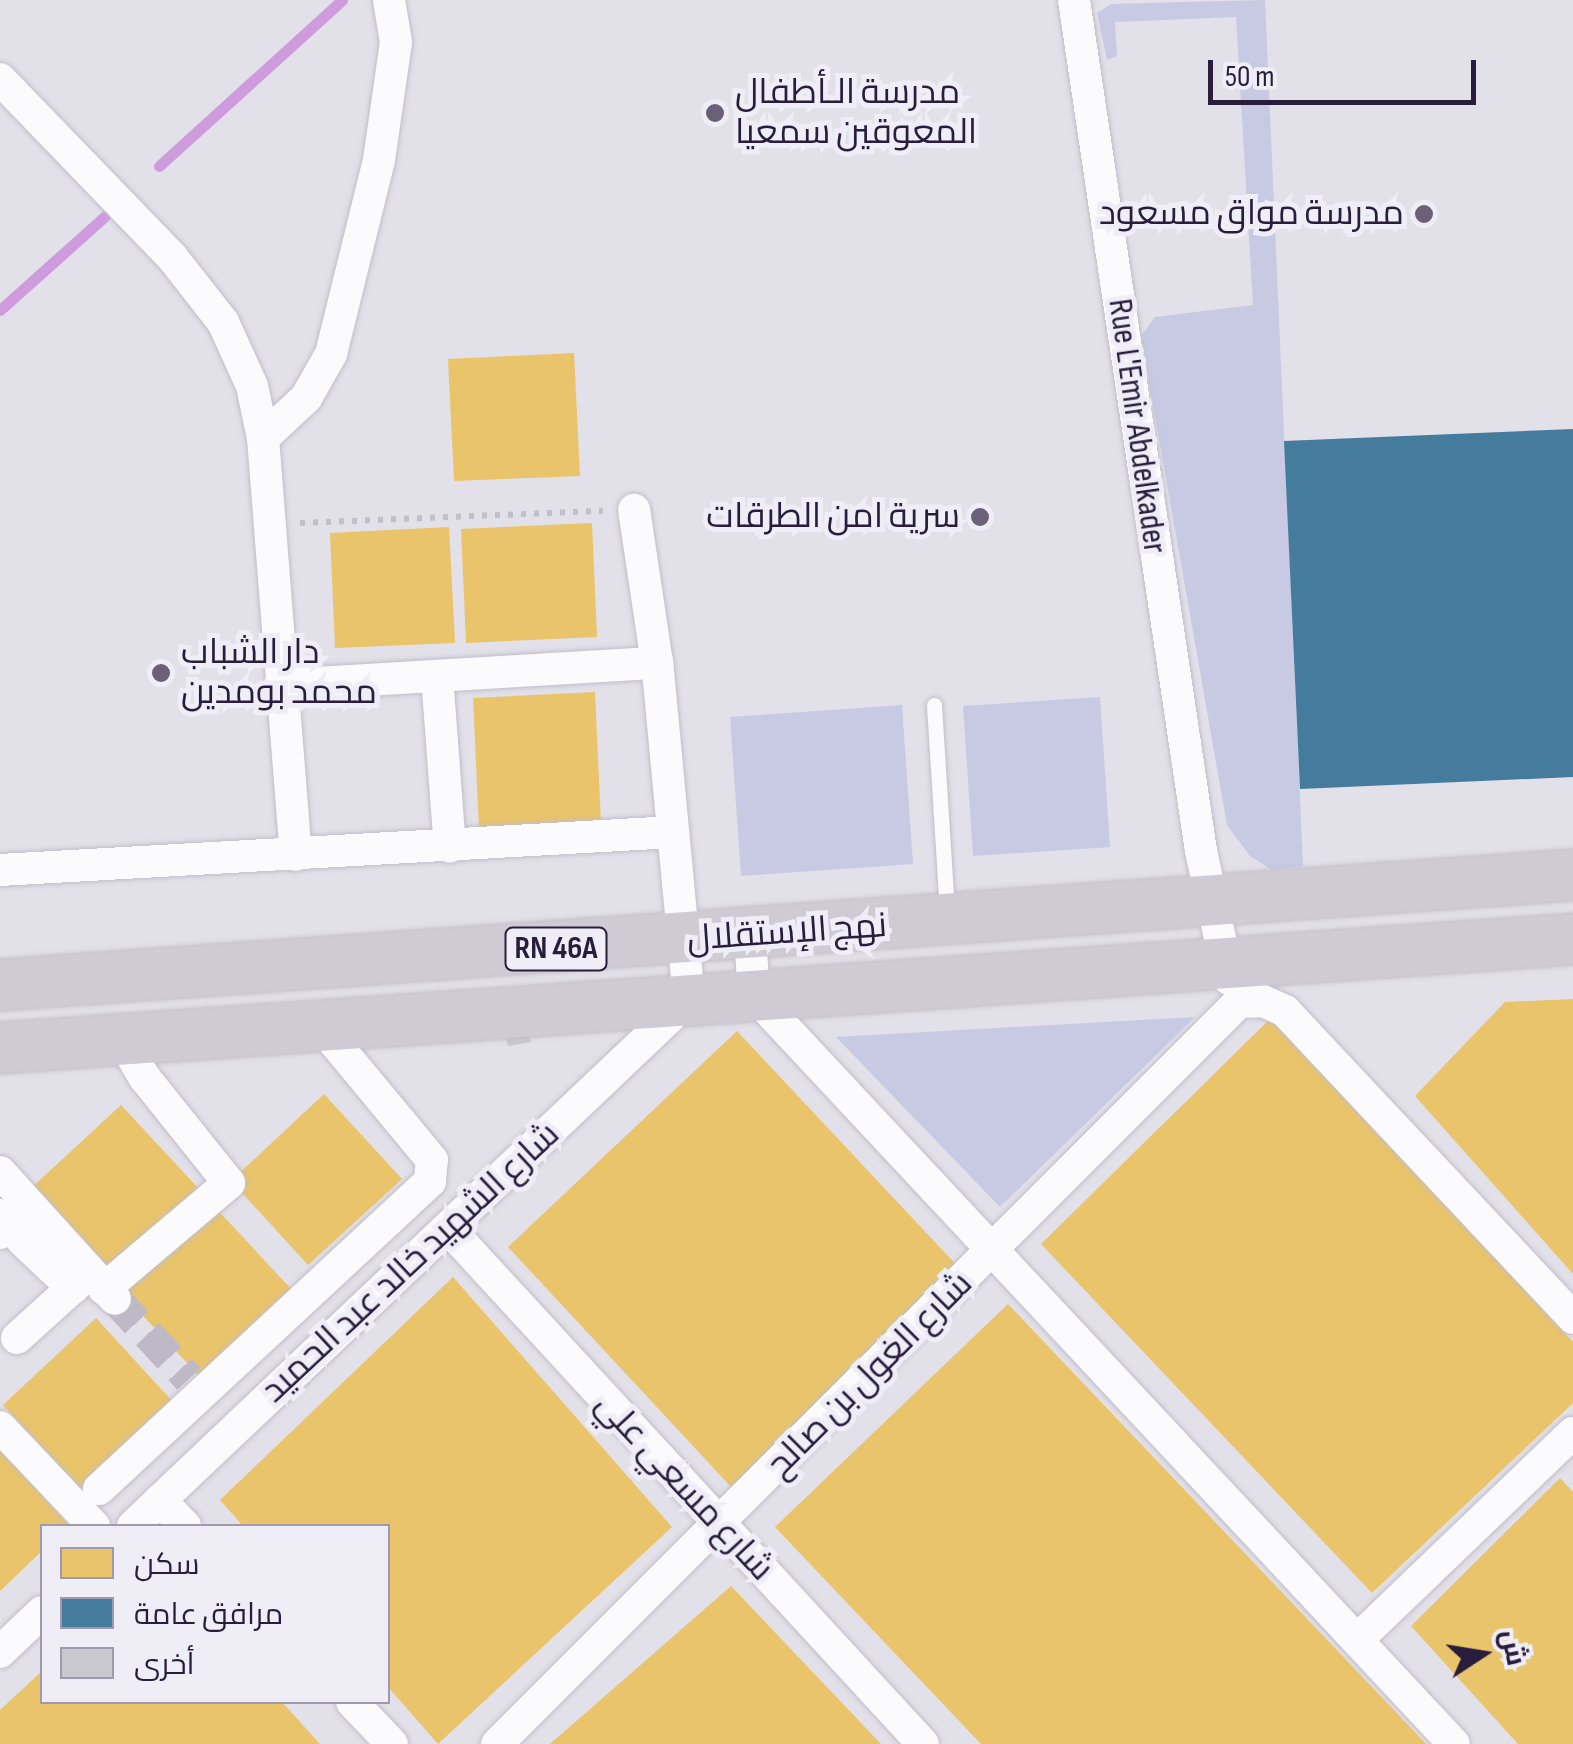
<!DOCTYPE html>
<meta charset="utf-8">
<style>
body{margin:0}
#map{position:relative;width:1573px;height:1744px;overflow:hidden;background:#e2e0e8;font-family:"Sofia Sans Condensed",Cairo,sans-serif}
div>[style]{position:absolute}
[style*='--x']{left:calc(var(--x)*1px);top:calc(var(--y)*1px);width:calc(var(--w)*1px);rotate:calc(var(--a)*1deg)}
.green>*{inset:0;background:#c8c9e3}
.homes>*{inset:0;background:#e9c46a}
.public>*{inset:0;background:#457b9d}
.stream>*{height:11px;margin:-5.5px;padding:0 5.5px;transform-origin:5.5px;border-radius:5.5px;background:#ce9bdd}
.building>*{inset:0;background:#c9c7cf}
.street-tunnel>*{height:32px;margin-top:-16px;transform-origin:0;background:repeating-linear-gradient(90deg,#bdb9c6 0 32px,transparent 0 48px)}
.path>*{height:6px;margin-top:-3px;transform-origin:0;background:repeating-linear-gradient(90deg,#c2beca 0 5px,transparent 0 13px)}
.roads{filter:drop-shadow(0 0 2px #c2bec9) drop-shadow(0 0 2px #c2bec9)}
.lane>*{height:15px;margin:-7.5px;padding:0 7.5px;transform-origin:7.5px;border-radius:7.5px;background:#fbfafc}
.street>*{height:32px;margin:-16px;padding:0 16px;transform-origin:16px;border-radius:16px;background:#fbfafc}
.primary>*{height:50px;margin:-25px;padding:0 25px;transform-origin:25px;border-radius:25px;background:#cecbd5}
.dots>*{width:28px;height:28px;translate:-50% -50%;box-sizing:border-box;border:5px solid #efeef7;border-radius:50%}
span{translate:-50% -50%;white-space:nowrap;text-align:center;line-height:1.15;-webkit-text-stroke:10px #efeef7;paint-order:stroke}
.shield-label span{padding:2px 8px;background:#efeef7;border:2px solid;border-radius:8px;-webkit-text-stroke-width:0}
.shield-label{font-size:32px;color:#291d3c;font-weight:700}
.poi-label{font-size:35px;color:#291d3c}
.left{translate:0 -50%;text-align:left}
.right{translate:-100% -50%;text-align:right}
.street-label{font-size:35px;color:#291d3c}
.legend{position:absolute;left:40px;top:1524px;width:350px;height:180px;box-sizing:border-box;background:#efeef7;border:2px solid #a09aac;margin:0;padding:12px 18px;list-style:none;font-size:30px;color:#291d3c}
.legend li{display:flex;align-items:center;gap:20px;height:50px}
.legend b{width:50px;border:2px solid #a09aac}
.north{position:absolute;left:1433px;top:1604px;width:100px;height:100px;-webkit-text-stroke:8px #efeef7;paint-order:stroke;rotate:78deg;font-size:28px;font-weight:700;line-height:40px;text-align:center;color:#291d3c}
.north::after{content:'';display:block;margin:auto;width:35px;height:45px;background:#291d3c;clip-path:polygon(50% 0,100% 100%,50% 72%,0 100%)}
.scale{position:absolute;left:1208px;top:60px;width:268px;height:45px;box-sizing:border-box;border:5px solid #291d3c;border-top:0;padding-left:12px;font-size:30px;line-height:35px;white-space:nowrap;color:#291d3c;-webkit-text-stroke:8px #efeef7;paint-order:stroke}
</style>
<div id="map">
<div class="green">
<i style="clip-path:polygon(1265px 0,1303px 866px,1272px 870px,1250px 856px,1227px 825px,1141px 336px,1155px 317px,1253px 305px,1236px 17px,1115px 22px,1117px 56px,1107px 60px,1097px 13px,1111px 4px)"></i>
<i style="clip-path:polygon(1100px 697px,1110px 847px,973px 856px,963px 706px)"></i>
<i style="clip-path:polygon(902px 705px,913px 864px,741px 876px,730px 717px)"></i>
<i style="clip-path:polygon(1195px 1017px,1000px 1207px,836px 1037px)"></i>
</div>
<div class="homes">
<i style="clip-path:polygon(574px 353px,580px 476px,454px 481px,448px 359px)"></i>
<i style="clip-path:polygon(592px 523px,597px 637px,466px 643px,461px 529px)"></i>
<i style="clip-path:polygon(449px 527px,455px 643px,335px 648px,330px 533px)"></i>
<i style="clip-path:polygon(595px 692px,601px 823px,479px 829px,473px 698px)"></i>
<i style="clip-path:polygon(1573px 999px,1573px 1274px,1415px 1096px,1505px 1002px)"></i>
<i style="clip-path:polygon(1270px 1019px,1573px 1342px,1573px 1403px,1372px 1593px,1041px 1244px)"></i>
<i style="clip-path:polygon(737px 1031px,963px 1272px,733px 1489px,508px 1247px)"></i>
<i style="clip-path:polygon(324px 1094px,402px 1179px,308px 1265px,231px 1181px)"></i>
<i style="clip-path:polygon(121px 1105px,199px 1189px,105px 1275px,28px 1191px)"></i>
<i style="clip-path:polygon(214px 1206px,292px 1290px,199px 1376px,121px 1292px)"></i>
<i style="clip-path:polygon(453px 1277px,672px 1527px,438px 1744px,388px 1687px,388px 1526px,243px 1526px,220px 1500px)"></i>
<i style="clip-path:polygon(1008px 1304px,1426px 1744px,981px 1744px,775px 1527px)"></i>
<i style="clip-path:polygon(96px 1318px,174px 1403px,81px 1489px,3px 1405px)"></i>
<i style="clip-path:polygon(0 1450px,70px 1526px,42px 1526px,42px 1551px,0 1591px)"></i>
<i style="clip-path:polygon(1560px 1478px,1573px 1492px,1573px 1744px,1518px 1744px,1411px 1626px)"></i>
<i style="clip-path:polygon(731px 1586px,881px 1744px,550px 1744px)"></i>
<i style="clip-path:polygon(42px 1671px,42px 1702px,282px 1702px,320px 1744px,0 1744px,0 1710px)"></i>
</div>
<div class="public">
<i style="clip-path:polygon(1573px 429px,1573px 777px,1300px 789px,1284px 441px)"></i>
</div>
<div class="stream">
<i style="--x:159;--y:166;--w:247;--a:-42.2"></i>
<i style="--x:0;--y:310;--w:141;--a:-41.8"></i>
</div>
<div class="building">
<i style="clip-path:polygon(527px 1022px,531px 1042px,508px 1046px,504px 1026px)"></i>
</div>
<div class="street-tunnel">
<i style="--x:115;--y:1299;--w:109;--a:47.2"></i>
</div>
<div class="path">
<i style="--x:300;--y:523;--w:303;--a:-2.3"></i>
</div>
<div class="roads">
<div class="lane">
<i style="--x:934;--y:705;--w:207;--a:86.4"></i>
</div>
<div class="street">
<i style="--x:1074;--y:0;--w:860;--a:81.51"></i>
<i style="--x:1201;--y:851;--w:131;--a:77.7"></i>
<i style="--x:0;--y:79;--w:248;--a:46"></i>
<i style="--x:172;--y:257;--w:83;--a:51.9"></i>
<i style="--x:223;--y:322;--w:70;--a:65.6"></i>
<i style="--x:252;--y:386;--w:53;--a:78.1"></i>
<i style="--x:263;--y:438;--w:418;--a:85.5"></i>
<i style="--x:263;--y:438;--w:59;--a:-42.9"></i>
<i style="--x:306;--y:398;--w:51;--a:-60.4"></i>
<i style="--x:331;--y:354;--w:200;--a:-76.1"></i>
<i style="--x:379;--y:160;--w:119;--a:-81.8"></i>
<i style="--x:396;--y:42;--w:43;--a:-99.5"></i>
<i style="--x:437;--y:676;--w:171;--a:85.7"></i>
<i style="--x:282;--y:685;--w:376;--a:-3.4"></i>
<i style="--x:0;--y:870;--w:674;--a:-3.23"></i>
<i style="--x:750;--y:936;--w:59;--a:86.1"></i>
<i style="--x:754;--y:995;--w:1025;--a:46.94"></i>
<i style="--x:1239;--y:1002;--w:24;--a:-2"></i>
<i style="--x:1263;--y:1001;--w:24;--a:24"></i>
<i style="--x:1285;--y:1011;--w:421;--a:46.8"></i>
<i style="--x:0;--y:1172;--w:171;--a:47.8"></i>
<i style="--x:0;--y:1215;--w:13;--a:48"></i>
<i style="--x:9;--y:1225;--w:12;--a:138"></i>
<i style="--x:448;--y:1228;--w:701;--a:47.37"></i>
<i style="--x:22;--y:1240;--w:70;--a:43.3"></i>
<i style="--x:104;--y:1289;--w:164;--a:-40.3"></i>
<i style="--x:229;--y:1183;--w:136;--a:-128.7"></i>
<i style="--x:144;--y:1077;--w:44;--a:-120.1"></i>
<i style="--x:17;--y:1338;--w:97;--a:-42.1"></i>
<i style="--x:0;--y:1427;--w:137;--a:46.5"></i>
<i style="--x:99;--y:1489;--w:452;--a:-42.9"></i>
<i style="--x:430;--y:1181;--w:21;--a:-85"></i>
<i style="--x:432;--y:1160;--w:175;--a:-129.7"></i>
<i style="--x:160;--y:1500;--w:36;--a:46"></i>
<i style="--x:133;--y:1526;--w:766;--a:-43.47"></i>
<i style="--x:689;--y:999;--w:338;--a:-95.4"></i>
<i style="--x:657;--y:663;--w:155;--a:-98.5"></i>
<i style="--x:1357;--y:1640;--w:299;--a:-43.8"></i>
<i style="--x:0;--y:1652;--w:58;--a:-43.6"></i>
<i style="--x:352;--y:1702;--w:58;--a:46.4"></i>
<i style="--x:497;--y:1744;--w:1049;--a:-45"></i>
</div>
<div class="primary">
<i style="--x:0;--y:985;--w:1577;--a:-4"></i>
<i style="--x:0;--y:1048;--w:1577;--a:-3.96"></i>
</div>
</div>
<div class="dots">
<i style="left:715px;top:113px;background:#6a6178"></i>
<i style="left:1424px;top:214px;background:#6a6178"></i>
<i style="left:980px;top:517px;background:#6a6178"></i>
<i style="left:161px;top:673px;background:#6a6178"></i>
</div>
<div class="shield-label">
<span style="left:556px;top:949px">RN 46A</span>
</div>
<div class="poi-label">
<span class="left" style="left:735px;top:113px">مدرسة الـأطفال<br>المعوقين سمعيا</span>
<span class="right" style="left:1404px;top:214px">مدرسة مواق مسعود</span>
<span class="right" style="left:960px;top:517px">سرية امن الطرقات</span>
<span class="left" style="left:181px;top:673px">دار الشباب<br>محمد بومدين</span>
</div>
<div class="street-label">
<span style="left:1137px;top:426px;rotate:82deg">Rue L'Emir Abdelkader</span>
<span style="left:787px;top:933px;rotate:-4deg">نهج الإستقلال</span>
<span style="left:411px;top:1263px;rotate:-43deg">شارع الشهيد خالد عبد الحميد</span>
<span style="left:870px;top:1375px;rotate:-45deg">شارع الغول بن صالح</span>
<span style="left:684px;top:1487px;rotate:47deg">شارع مسعي علي</span>
</div>
<ul class="legend">
<li><b style="height:28px;background:#e9c46a"></b>سكن</li>
<li><b style="height:28px;background:#457b9d"></b>مرافق عامة</li>
<li><b style="height:28px;background:#c9c7cf"></b>أخرى</li>
</ul>
<div class="north">ش</div>
<div class="scale">50 m</div>
</div>
